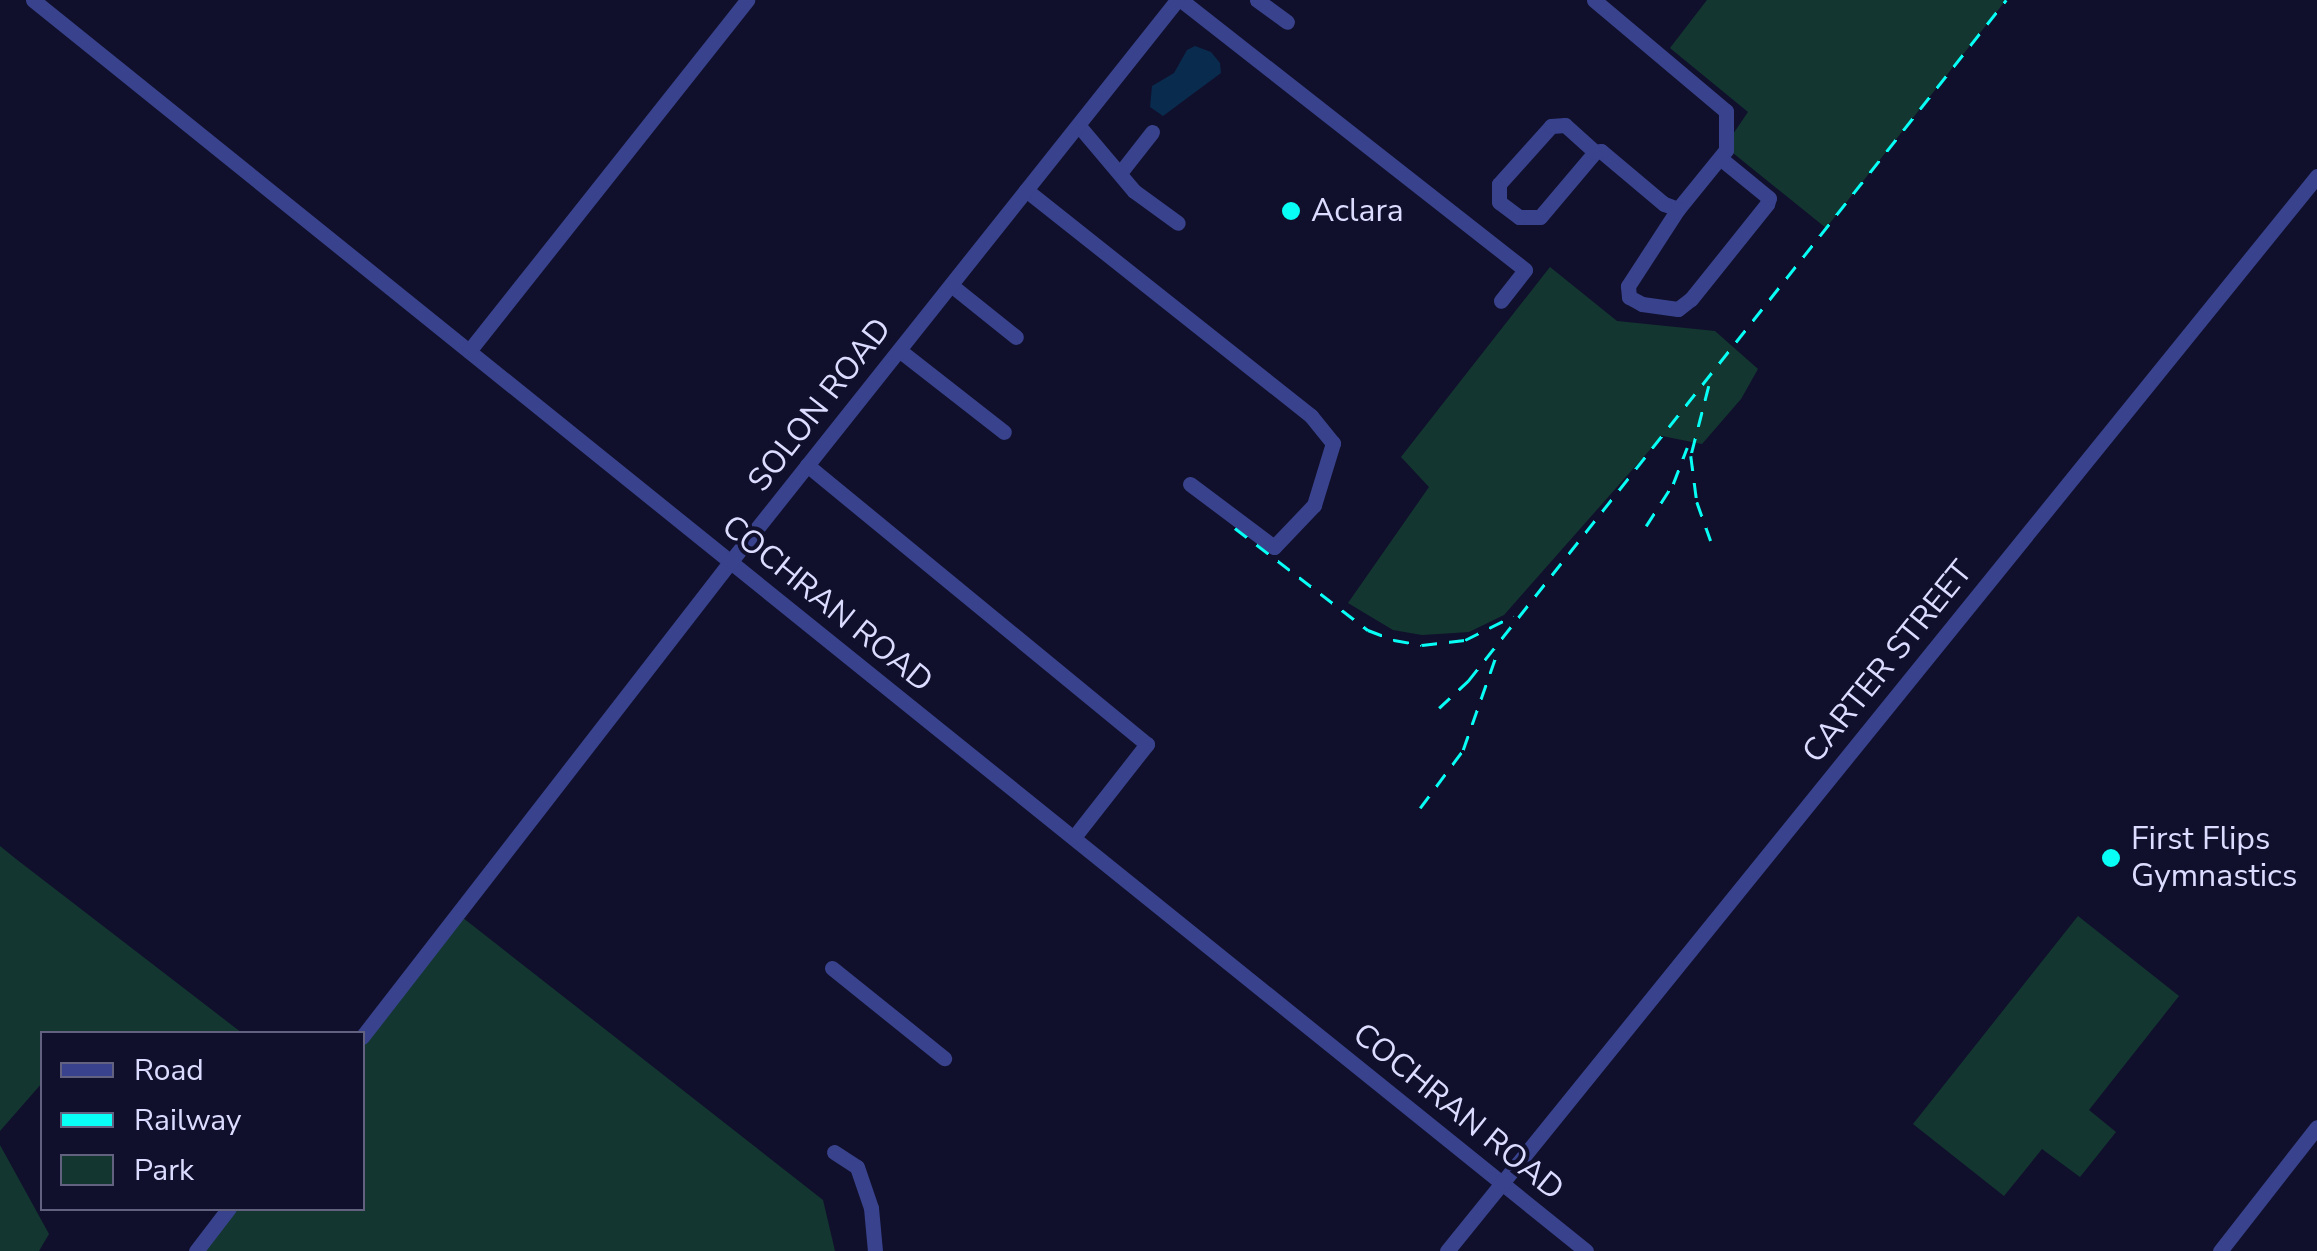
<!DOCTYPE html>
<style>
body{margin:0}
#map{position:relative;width:2317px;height:1251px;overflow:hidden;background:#11102c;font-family:"Nunito Sans",sans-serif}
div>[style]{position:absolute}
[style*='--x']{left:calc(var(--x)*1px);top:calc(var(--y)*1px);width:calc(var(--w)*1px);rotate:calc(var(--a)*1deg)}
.green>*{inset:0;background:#133730}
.water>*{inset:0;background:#092b4d}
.minor>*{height:15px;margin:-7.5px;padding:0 7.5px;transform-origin:7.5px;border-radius:7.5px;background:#39428d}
.rail>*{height:2.5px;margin-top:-1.25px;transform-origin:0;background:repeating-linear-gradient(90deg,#07fff5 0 15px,transparent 0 27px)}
.dots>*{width:28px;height:28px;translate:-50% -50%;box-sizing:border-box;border:5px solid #11102c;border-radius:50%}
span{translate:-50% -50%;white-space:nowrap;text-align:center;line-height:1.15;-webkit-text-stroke:8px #11102c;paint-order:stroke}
.poi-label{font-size:32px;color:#dbdcff}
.left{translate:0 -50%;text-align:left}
.street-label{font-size:32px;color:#dbdcff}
.legend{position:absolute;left:40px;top:1031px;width:325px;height:180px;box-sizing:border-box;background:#11102c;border:2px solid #626280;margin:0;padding:12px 18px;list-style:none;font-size:30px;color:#dbdcff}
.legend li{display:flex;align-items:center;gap:20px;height:50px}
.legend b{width:50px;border:2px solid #626280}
</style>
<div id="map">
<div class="green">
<i style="clip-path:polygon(1707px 0,2006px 0,1826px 228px,1733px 153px,1733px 134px,1748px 112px,1670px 48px)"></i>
<i style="clip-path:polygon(1550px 267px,1617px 321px,1715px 331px,1758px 369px,1741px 399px,1702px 444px,1662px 436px,1504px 615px,1469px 632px,1422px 635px,1393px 630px,1348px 603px,1429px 487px,1401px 457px)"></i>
<i style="clip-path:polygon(0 846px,16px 859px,242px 1033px,42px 1034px,42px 1083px,0 1131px)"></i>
<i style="clip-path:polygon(458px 914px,823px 1200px,835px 1251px,196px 1251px,229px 1209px,362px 1208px,363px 1037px)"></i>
<i style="clip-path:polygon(2078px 916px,2179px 996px,2089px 1110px,2116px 1132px,2080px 1177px,2042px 1149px,2004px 1196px,1913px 1124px)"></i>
<i style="clip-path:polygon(0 1145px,49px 1234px,39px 1251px,0 1251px)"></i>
</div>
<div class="water">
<i style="clip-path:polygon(1195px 46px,1211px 52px,1220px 63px,1221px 73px,1163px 116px,1150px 107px,1152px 86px,1174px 73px,1187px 50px)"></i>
</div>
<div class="minor">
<i style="--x:33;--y:0;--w:1994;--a:38.85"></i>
<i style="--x:1181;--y:0;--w:437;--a:38.1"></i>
<i style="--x:1525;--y:270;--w:39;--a:128"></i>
<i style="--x:1257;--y:0;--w:37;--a:36"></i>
<i style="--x:1594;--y:0;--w:172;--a:40.1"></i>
<i style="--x:1726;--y:111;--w:39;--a:90"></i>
<i style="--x:1726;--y:150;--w:76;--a:129.1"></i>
<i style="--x:1678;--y:209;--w:15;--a:-160"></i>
<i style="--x:1664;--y:204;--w:82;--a:-139.9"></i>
<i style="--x:1601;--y:151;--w:6;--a:171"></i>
<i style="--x:1595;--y:152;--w:85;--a:130.2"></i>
<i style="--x:1540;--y:217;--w:21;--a:180"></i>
<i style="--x:1519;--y:217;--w:25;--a:-143"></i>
<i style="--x:1499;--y:202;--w:18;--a:-90"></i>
<i style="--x:1499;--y:184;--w:78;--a:-48.1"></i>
<i style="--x:1551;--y:126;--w:14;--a:-4"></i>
<i style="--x:1565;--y:125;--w:40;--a:42"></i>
<i style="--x:1079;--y:126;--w:85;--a:49.8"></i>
<i style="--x:1134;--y:191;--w:54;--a:36"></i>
<i style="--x:1120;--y:173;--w:52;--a:-52"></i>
<i style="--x:1026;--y:190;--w:364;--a:38.4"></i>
<i style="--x:1311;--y:416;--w:35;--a:51"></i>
<i style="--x:1333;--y:443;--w:65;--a:107"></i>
<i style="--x:1314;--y:505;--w:58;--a:133.6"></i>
<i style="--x:1274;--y:547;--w:105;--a:-143.1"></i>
<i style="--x:1678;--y:209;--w:92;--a:123"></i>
<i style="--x:1628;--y:286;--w:11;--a:85"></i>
<i style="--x:1629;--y:297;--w:15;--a:28"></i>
<i style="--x:1642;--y:304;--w:36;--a:8"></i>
<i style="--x:1678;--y:309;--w:16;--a:-38"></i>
<i style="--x:1691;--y:299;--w:122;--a:-51.3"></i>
<i style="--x:1767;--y:204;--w:6;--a:-72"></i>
<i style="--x:1769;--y:198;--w:63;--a:-140.8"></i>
<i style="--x:951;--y:285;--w:83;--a:38.7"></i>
<i style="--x:899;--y:350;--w:133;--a:38"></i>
<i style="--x:469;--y:351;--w:448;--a:-51.6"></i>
<i style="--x:807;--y:465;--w:440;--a:39.4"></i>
<i style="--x:1147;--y:744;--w:118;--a:128.1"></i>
<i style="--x:832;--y:968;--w:144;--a:38.8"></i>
<i style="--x:362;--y:1037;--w:602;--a:-52.22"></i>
<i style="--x:731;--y:561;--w:717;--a:-51.51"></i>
<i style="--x:834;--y:1152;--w:27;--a:33"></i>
<i style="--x:857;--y:1167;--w:43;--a:71.1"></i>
<i style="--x:871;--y:1208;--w:43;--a:84.7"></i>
<i style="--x:196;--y:1251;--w:54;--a:-52.5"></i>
<i style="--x:1447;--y:1251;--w:1383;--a:-51.02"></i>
<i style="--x:2220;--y:1251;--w:157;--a:-52"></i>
</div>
<div class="rail">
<i style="--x:1709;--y:386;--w:72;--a:104.4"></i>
<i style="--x:1691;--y:456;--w:46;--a:82.6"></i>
<i style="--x:1697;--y:502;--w:41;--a:70.3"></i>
<i style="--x:1646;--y:526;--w:50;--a:-57.3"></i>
<i style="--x:1673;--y:484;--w:39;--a:-69"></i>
<i style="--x:1235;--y:528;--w:168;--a:37.5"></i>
<i style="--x:1368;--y:630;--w:28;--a:21"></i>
<i style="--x:1394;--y:640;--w:28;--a:10"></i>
<i style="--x:1422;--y:645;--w:43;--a:-6.6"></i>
<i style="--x:1465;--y:640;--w:54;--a:-26.6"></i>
<i style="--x:1439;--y:708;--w:40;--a:-43"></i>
<i style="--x:1468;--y:681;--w:868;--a:-51.69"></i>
<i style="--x:1420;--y:808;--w:72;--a:-53.4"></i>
<i style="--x:1463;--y:750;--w:100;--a:-70.7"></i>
</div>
<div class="dots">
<i style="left:1291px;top:211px;background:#07fff5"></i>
<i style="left:2111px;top:858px;background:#07fff5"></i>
</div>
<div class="poi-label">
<span class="left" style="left:1311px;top:211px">Aclara</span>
<span class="left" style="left:2131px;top:858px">First Flips<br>Gymnastics</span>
</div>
<div class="street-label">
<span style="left:820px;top:405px;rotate:-52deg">SOLON ROAD</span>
<span style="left:827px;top:604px;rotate:39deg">COCHRAN ROAD</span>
<span style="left:1888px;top:662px;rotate:-51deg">CARTER STREET</span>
<span style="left:1458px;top:1112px;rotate:39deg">COCHRAN ROAD</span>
</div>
<ul class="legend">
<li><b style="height:12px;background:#39428d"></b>Road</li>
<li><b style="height:12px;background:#07fff5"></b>Railway</li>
<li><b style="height:28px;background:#133730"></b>Park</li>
</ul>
</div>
